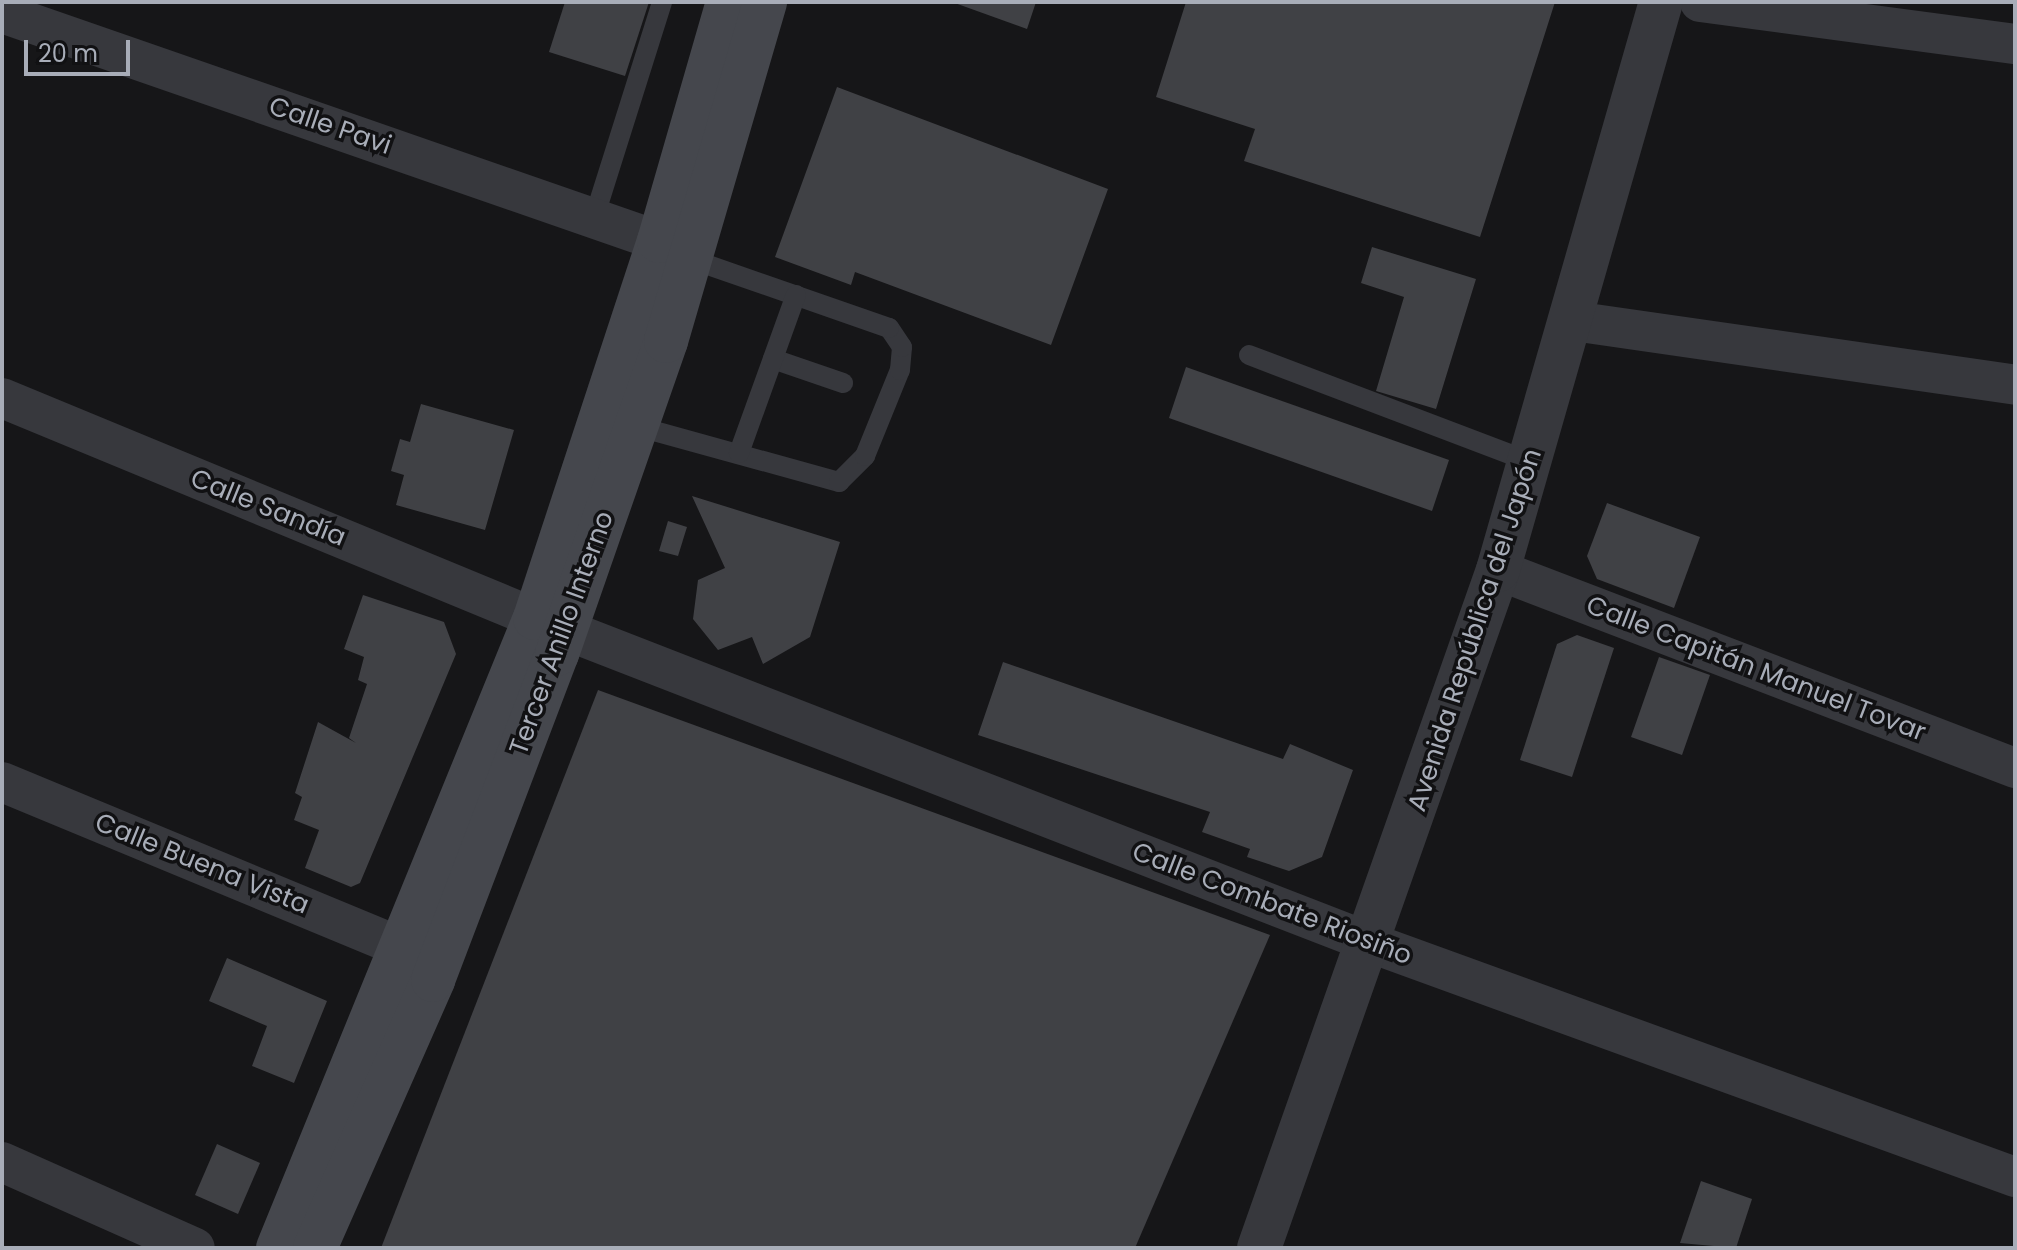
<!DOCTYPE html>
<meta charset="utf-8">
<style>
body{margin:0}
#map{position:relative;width:2017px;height:1250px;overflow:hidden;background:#161618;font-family:Poppins,sans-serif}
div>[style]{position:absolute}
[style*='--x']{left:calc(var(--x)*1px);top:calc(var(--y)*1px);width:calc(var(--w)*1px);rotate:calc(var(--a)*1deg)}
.building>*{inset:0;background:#404145}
.service>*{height:20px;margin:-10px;padding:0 10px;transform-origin:10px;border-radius:10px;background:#37383d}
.minor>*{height:40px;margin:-20px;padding:0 20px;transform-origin:20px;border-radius:20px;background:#37383d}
.tertiary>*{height:44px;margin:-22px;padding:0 22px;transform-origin:22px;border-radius:22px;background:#37383d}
.secondary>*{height:44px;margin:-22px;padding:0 22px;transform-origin:22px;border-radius:22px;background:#45474d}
span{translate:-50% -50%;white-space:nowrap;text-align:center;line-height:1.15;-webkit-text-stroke:7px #111113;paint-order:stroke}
.street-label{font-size:26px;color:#a8adb8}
.frame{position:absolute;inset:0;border:4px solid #a8adb8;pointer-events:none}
.scale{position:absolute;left:24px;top:40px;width:106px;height:36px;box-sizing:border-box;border:4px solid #a8adb8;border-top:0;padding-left:10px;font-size:24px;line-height:28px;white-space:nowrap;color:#a8adb8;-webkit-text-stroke:6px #111113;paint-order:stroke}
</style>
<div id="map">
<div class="building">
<i style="clip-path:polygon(565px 2px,649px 2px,625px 76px,549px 52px)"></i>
<i style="clip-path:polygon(952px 2px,1036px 2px,1027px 29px)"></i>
<i style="clip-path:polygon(1186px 2px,1555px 2px,1480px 237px,1244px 161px,1255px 129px,1156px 97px)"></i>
<i style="clip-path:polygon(837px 87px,1108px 189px,1051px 345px,855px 272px,851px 285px,775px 257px)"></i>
<i style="clip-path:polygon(1372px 247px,1476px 279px,1436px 409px,1376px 391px,1404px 297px,1361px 283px)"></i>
<i style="clip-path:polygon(1186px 367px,1449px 460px,1432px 511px,1169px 418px)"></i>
<i style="clip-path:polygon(421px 404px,514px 430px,485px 530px,396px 505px,404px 475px,391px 471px,400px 439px,410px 442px)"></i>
<i style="clip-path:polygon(692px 496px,840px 542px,810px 637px,763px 664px,752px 637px,718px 650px,693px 619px,698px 580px,725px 568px)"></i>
<i style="clip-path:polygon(1607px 503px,1700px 537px,1674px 608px,1597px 579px,1587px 556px)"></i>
<i style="clip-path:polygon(668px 521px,687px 527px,678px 556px,659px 551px)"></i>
<i style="clip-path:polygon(363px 595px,444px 622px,456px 654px,360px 883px,351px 887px,305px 868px,319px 830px,294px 820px,302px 797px,295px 793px,318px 722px,356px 743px,349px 738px,367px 684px,358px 680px,364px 657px,344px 649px)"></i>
<i style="clip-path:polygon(1577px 635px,1614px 648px,1572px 777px,1520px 760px,1557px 644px)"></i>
<i style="clip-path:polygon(1659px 657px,1710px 675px,1682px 755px,1631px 737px)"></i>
<i style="clip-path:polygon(1003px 662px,1283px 759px,1290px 744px,1353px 770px,1322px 857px,1289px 871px,1247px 857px,1250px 849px,1202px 832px,1210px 812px,978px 735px)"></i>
<i style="clip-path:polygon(598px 690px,1270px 935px,1135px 1248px,381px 1248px)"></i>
<i style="clip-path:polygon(227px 958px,327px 1001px,294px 1083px,252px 1066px,267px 1026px,209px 1001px)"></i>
<i style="clip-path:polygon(217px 1144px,260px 1163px,238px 1214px,195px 1195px)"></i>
<i style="clip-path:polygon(1701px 1181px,1752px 1199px,1736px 1248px,1680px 1243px)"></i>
</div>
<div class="service">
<i style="--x:594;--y:218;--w:226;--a:-72.5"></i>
<i style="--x:1249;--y:355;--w:301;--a:20.8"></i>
<i style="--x:773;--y:359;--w:74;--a:18.9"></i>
<i style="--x:636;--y:426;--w:211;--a:15.4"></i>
<i style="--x:839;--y:482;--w:37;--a:-45"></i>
<i style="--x:865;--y:456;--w:93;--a:-67.9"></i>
<i style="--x:900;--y:370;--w:23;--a:-85"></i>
<i style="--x:902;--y:347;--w:23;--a:-124"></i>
<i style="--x:889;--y:328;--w:210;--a:-160.8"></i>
<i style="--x:739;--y:453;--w:168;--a:-70.2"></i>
</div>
<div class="minor">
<i style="--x:1700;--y:2;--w:318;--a:7.6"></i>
<i style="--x:2;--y:13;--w:695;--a:19.14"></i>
<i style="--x:1573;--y:321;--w:447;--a:8.2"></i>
<i style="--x:2;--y:398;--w:577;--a:22.43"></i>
<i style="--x:535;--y:618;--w:897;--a:21.24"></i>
<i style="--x:1371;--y:943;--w:685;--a:19.97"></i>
<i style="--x:1498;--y:570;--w:554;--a:20.96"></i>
<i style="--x:2;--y:782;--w:432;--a:22.5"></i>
<i style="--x:2;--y:1162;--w:211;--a:24"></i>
</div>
<div class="tertiary">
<i style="--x:1259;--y:1248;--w:719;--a:-70.58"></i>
<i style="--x:1498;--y:570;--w:591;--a:-73.99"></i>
</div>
<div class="secondary">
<i style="--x:278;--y:1248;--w:680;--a:-67.81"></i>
<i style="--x:535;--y:618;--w:397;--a:-71.8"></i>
<i style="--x:659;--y:241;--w:249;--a:-73.9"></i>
<i style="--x:315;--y:1248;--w:293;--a:-66.2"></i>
<i style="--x:433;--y:980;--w:349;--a:-69.2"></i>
<i style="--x:557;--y:654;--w:331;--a:-70.8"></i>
<i style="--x:666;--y:341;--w:353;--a:-73.7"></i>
</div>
<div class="street-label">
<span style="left:330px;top:126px;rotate:19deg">Calle Pavi</span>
<span style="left:268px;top:508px;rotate:22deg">Calle Sandía</span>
<span style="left:1475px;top:630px;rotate:-72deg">Avenida República del Japón</span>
<span style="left:562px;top:633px;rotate:-70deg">Tercer Anillo Interno</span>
<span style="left:1756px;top:669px;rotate:21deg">Calle Capitán Manuel Tovar</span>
<span style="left:202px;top:864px;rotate:22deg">Calle Buena Vista</span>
<span style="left:1272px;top:904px;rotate:21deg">Calle Combate Riosiño</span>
</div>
<div class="frame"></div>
<div class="scale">20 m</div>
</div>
